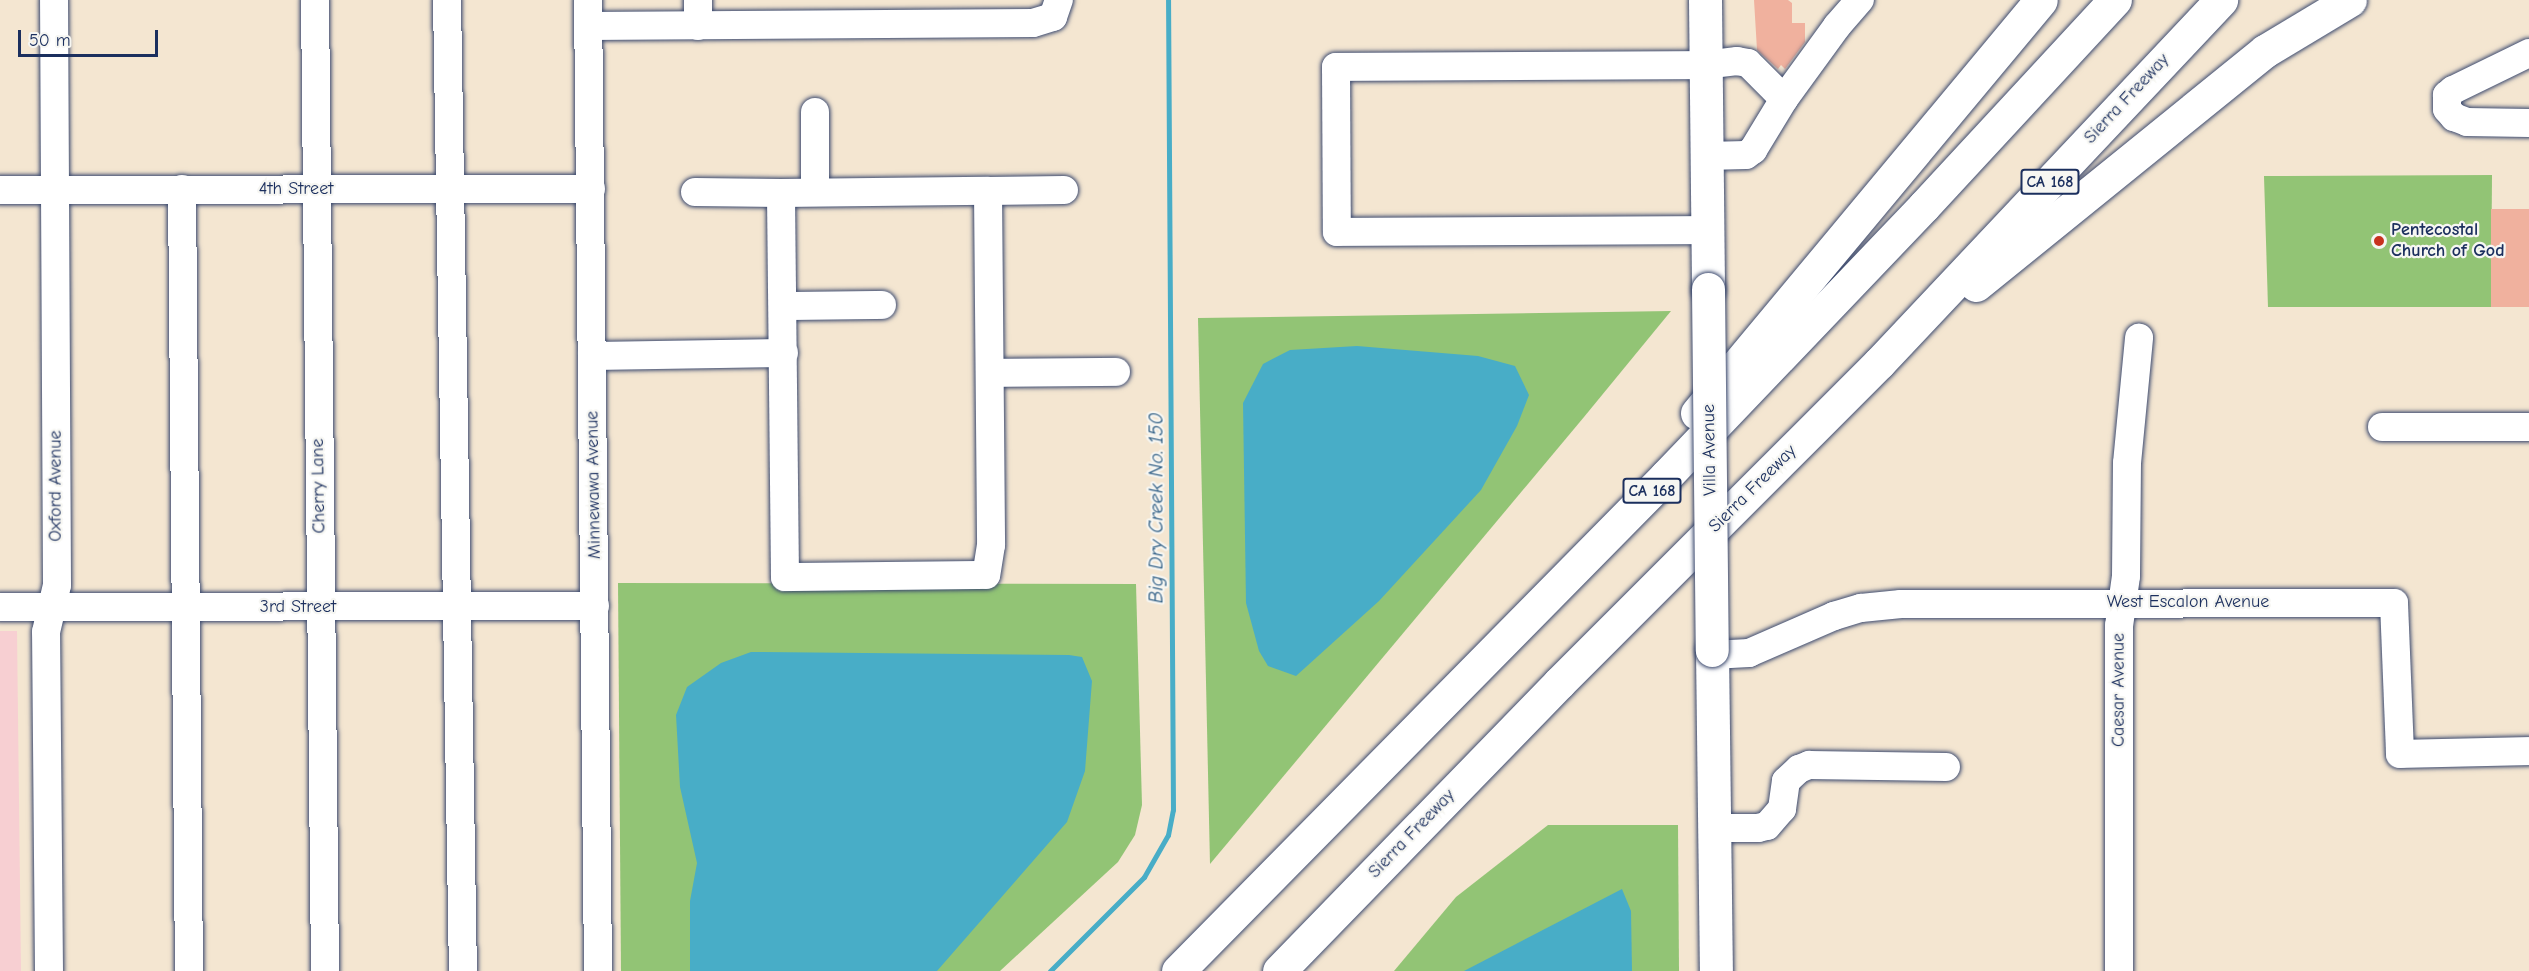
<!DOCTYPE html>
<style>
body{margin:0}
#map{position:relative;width:2529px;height:971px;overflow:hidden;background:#f4e6d1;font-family:"Comic Neue",sans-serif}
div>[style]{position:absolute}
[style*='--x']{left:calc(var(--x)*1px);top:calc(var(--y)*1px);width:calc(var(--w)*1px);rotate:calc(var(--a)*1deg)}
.built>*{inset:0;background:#f7cfd2}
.green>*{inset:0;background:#92c475}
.water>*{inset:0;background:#48adc7}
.stream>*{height:5px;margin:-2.5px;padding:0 2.5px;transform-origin:2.5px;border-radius:2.5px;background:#48adc7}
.building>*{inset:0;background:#f0b19e}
.roads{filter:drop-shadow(0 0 2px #3c4a6f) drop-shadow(0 0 2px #3c4a6f)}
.minor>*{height:28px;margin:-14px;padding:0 14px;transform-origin:14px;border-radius:14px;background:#fff}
.major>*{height:33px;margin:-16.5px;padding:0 16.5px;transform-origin:16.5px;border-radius:16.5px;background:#fff}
.highway>*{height:33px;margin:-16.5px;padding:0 16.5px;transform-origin:16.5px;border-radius:16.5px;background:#fff}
.bridges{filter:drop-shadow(0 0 2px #3c4a6f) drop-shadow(0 0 2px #3c4a6f)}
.major-bridge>*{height:33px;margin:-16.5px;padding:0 16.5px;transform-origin:16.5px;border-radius:16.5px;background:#fff}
.dots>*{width:16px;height:16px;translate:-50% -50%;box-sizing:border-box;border:3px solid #f6f6f2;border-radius:50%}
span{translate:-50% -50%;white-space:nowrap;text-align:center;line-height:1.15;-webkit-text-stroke:4.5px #f6f6f2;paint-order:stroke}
.shield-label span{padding:2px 4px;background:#f6f6f2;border:2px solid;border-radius:4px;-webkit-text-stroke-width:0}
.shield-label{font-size:16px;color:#1b2f5e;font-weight:700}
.street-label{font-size:18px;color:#1b2f5e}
.poi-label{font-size:18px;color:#1b2f5e;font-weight:700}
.left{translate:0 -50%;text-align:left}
.water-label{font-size:20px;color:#2b5b83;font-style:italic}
.scale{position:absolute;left:18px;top:30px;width:140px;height:27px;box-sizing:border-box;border:3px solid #1b2f5e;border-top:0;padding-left:8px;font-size:18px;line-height:21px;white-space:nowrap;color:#1b2f5e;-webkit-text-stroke:4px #f6f6f2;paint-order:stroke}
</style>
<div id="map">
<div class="built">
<i style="clip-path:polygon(0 631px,17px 631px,21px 971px,0 971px)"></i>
</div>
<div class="green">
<i style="clip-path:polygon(2492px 175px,2491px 307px,2268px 307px,2264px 176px)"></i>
<i style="clip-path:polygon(1671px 311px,1584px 417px,1210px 864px,1198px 318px)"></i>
<i style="clip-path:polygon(618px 583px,1136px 584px,1142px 805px,1135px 835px,1118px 862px,1000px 971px,621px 971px)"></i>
<i style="clip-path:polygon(1548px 825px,1678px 825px,1679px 971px,1394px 971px,1456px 897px)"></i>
</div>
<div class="water">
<i style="clip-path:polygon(1357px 346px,1478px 356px,1515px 366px,1529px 395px,1517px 426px,1481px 490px,1379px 601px,1296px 676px,1268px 666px,1259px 651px,1246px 603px,1243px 403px,1263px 364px,1290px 350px)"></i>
<i style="clip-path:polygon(751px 652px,1069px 655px,1082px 657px,1092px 681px,1085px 771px,1067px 822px,937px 971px,690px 971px,690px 901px,697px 863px,680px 787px,676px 715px,687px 687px,721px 663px)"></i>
<i style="clip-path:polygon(1622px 889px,1631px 911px,1632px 971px,1464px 971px)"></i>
</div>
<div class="stream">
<i style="--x:1050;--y:971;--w:133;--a:-45"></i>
<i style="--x:1144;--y:877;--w:48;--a:-60.3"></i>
<i style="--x:1168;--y:835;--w:25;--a:-79"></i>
<i style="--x:1173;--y:810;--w:810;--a:-90.35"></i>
</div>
<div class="building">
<i style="clip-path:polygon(1754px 0,1788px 0,1792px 3px,1792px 23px,1805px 23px,1805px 42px,1785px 69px,1781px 65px,1778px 69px,1757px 50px)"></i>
<i style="clip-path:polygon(2491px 209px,2529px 209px,2529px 307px,2491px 307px)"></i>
</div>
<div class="roads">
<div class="minor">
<i style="--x:315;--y:0;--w:971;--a:89.41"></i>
<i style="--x:447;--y:0;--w:971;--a:89.06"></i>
<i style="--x:588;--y:0;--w:971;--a:89.41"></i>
<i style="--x:698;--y:0;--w:26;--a:90"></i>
<i style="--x:588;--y:26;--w:445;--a:-0.4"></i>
<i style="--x:1033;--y:23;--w:21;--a:-17"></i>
<i style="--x:1053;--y:17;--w:18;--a:-71"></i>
<i style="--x:2529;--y:53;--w:85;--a:154"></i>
<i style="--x:2453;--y:90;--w:8;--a:140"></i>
<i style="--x:2447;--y:95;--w:14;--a:90"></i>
<i style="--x:2447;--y:109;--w:11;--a:49"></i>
<i style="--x:2454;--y:117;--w:14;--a:21"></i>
<i style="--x:2467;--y:122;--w:62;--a:0.9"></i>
<i style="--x:1784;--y:99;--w:90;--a:-54"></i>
<i style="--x:1837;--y:26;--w:35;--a:-49"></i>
<i style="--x:815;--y:112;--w:80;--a:90"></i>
<i style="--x:1706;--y:156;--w:40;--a:-1.4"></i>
<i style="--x:1746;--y:155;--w:9;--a:-36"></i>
<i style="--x:1753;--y:150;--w:60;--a:-58.7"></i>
<i style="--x:1784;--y:99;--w:51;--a:-135"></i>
<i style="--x:1748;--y:63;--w:11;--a:-170"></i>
<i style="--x:1737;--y:61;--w:32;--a:173"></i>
<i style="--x:1705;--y:65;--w:369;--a:179.7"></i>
<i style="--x:1336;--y:67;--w:165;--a:89.7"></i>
<i style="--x:1337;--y:232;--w:370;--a:-0.3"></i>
<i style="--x:182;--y:189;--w:782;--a:89.49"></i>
<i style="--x:0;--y:190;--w:591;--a:-0.1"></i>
<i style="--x:988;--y:191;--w:354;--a:89.5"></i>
<i style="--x:991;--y:545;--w:30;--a:99"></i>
<i style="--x:986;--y:575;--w:201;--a:179.4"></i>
<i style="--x:785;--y:577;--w:384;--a:-90.6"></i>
<i style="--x:781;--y:193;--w:207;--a:-0.6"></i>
<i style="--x:988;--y:191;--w:76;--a:-0.8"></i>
<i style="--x:695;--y:192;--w:86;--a:0.7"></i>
<i style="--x:783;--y:306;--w:99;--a:-0.6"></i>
<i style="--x:592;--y:356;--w:192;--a:-0.9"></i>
<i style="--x:990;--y:373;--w:126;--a:-0.5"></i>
<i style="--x:2382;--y:427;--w:147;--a:0"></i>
<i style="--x:0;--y:607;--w:595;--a:-0.1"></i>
<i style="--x:1712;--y:655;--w:37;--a:-3"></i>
<i style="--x:1749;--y:653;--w:93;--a:-23.5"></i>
<i style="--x:1834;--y:616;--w:28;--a:-17"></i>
<i style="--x:1861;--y:608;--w:40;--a:-5.7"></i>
<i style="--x:1901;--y:604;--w:493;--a:-0.1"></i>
<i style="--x:2394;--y:603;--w:151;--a:87.7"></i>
<i style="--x:2400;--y:754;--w:129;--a:-1.3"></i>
<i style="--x:1714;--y:828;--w:44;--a:0"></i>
<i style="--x:1758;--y:828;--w:9;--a:-13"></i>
<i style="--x:1767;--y:826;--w:23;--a:-49"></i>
<i style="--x:1782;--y:809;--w:28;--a:-82"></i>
<i style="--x:1786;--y:781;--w:18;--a:-43"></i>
<i style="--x:1799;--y:769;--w:11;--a:-22"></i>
<i style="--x:1809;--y:765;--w:137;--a:0.8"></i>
<i style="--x:49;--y:971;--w:339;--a:-90.5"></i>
<i style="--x:46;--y:632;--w:48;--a:-76.8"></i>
<i style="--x:57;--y:585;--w:585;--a:-90.29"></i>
<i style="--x:2119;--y:971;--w:345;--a:-90"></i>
<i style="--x:2119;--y:626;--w:50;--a:-82"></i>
<i style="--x:2126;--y:576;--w:113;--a:-89.5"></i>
<i style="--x:2127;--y:463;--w:126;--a:-84.5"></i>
</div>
<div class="major">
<i style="--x:1705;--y:0;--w:289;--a:89.4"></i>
<i style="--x:1712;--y:650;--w:321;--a:89.3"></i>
</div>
<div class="highway">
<i style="--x:1976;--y:285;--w:372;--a:-39"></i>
<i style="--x:2265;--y:51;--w:99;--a:-31"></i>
<i style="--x:1697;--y:413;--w:537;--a:-50.21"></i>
<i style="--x:1178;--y:971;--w:695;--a:-45.41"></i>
<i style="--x:1666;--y:476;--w:373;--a:-46.3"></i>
<i style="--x:1924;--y:206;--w:281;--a:-47.2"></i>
<i style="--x:1279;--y:971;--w:402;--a:-45.8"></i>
<i style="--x:1559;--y:683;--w:453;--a:-45"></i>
<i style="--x:1879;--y:363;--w:499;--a:-46.7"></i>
</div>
</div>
<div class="bridges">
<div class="major-bridge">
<i style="--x:1708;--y:289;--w:361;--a:89.4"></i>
</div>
</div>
<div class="dots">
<i style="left:2379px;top:241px;background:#c8321e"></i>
</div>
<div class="shield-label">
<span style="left:2050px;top:182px">CA 168</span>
<span style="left:1652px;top:491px">CA 168</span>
</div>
<div class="street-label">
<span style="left:2127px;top:99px;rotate:-47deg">Sierra Freeway</span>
<span style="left:296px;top:189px">4th Street</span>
<span style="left:1710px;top:450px;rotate:-91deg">Villa Avenue</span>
<span style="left:594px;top:485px;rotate:-91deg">Minnewawa Avenue</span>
<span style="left:56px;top:486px;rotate:-90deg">Oxford Avenue</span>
<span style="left:319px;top:486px;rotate:-91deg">Cherry Lane</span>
<span style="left:1753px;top:489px;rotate:-45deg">Sierra Freeway</span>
<span style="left:2188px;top:602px">West Escalon Avenue</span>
<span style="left:298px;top:607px">3rd Street</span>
<span style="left:2119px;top:690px;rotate:-90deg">Caesar Avenue</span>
<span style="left:1412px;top:834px;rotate:-46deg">Sierra Freeway</span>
</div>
<div class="poi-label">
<span class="left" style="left:2391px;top:241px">Pentecostal<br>Church of God</span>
</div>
<div class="water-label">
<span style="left:1156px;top:508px;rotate:-90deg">Big Dry Creek No. 150</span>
</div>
<div class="scale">50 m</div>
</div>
